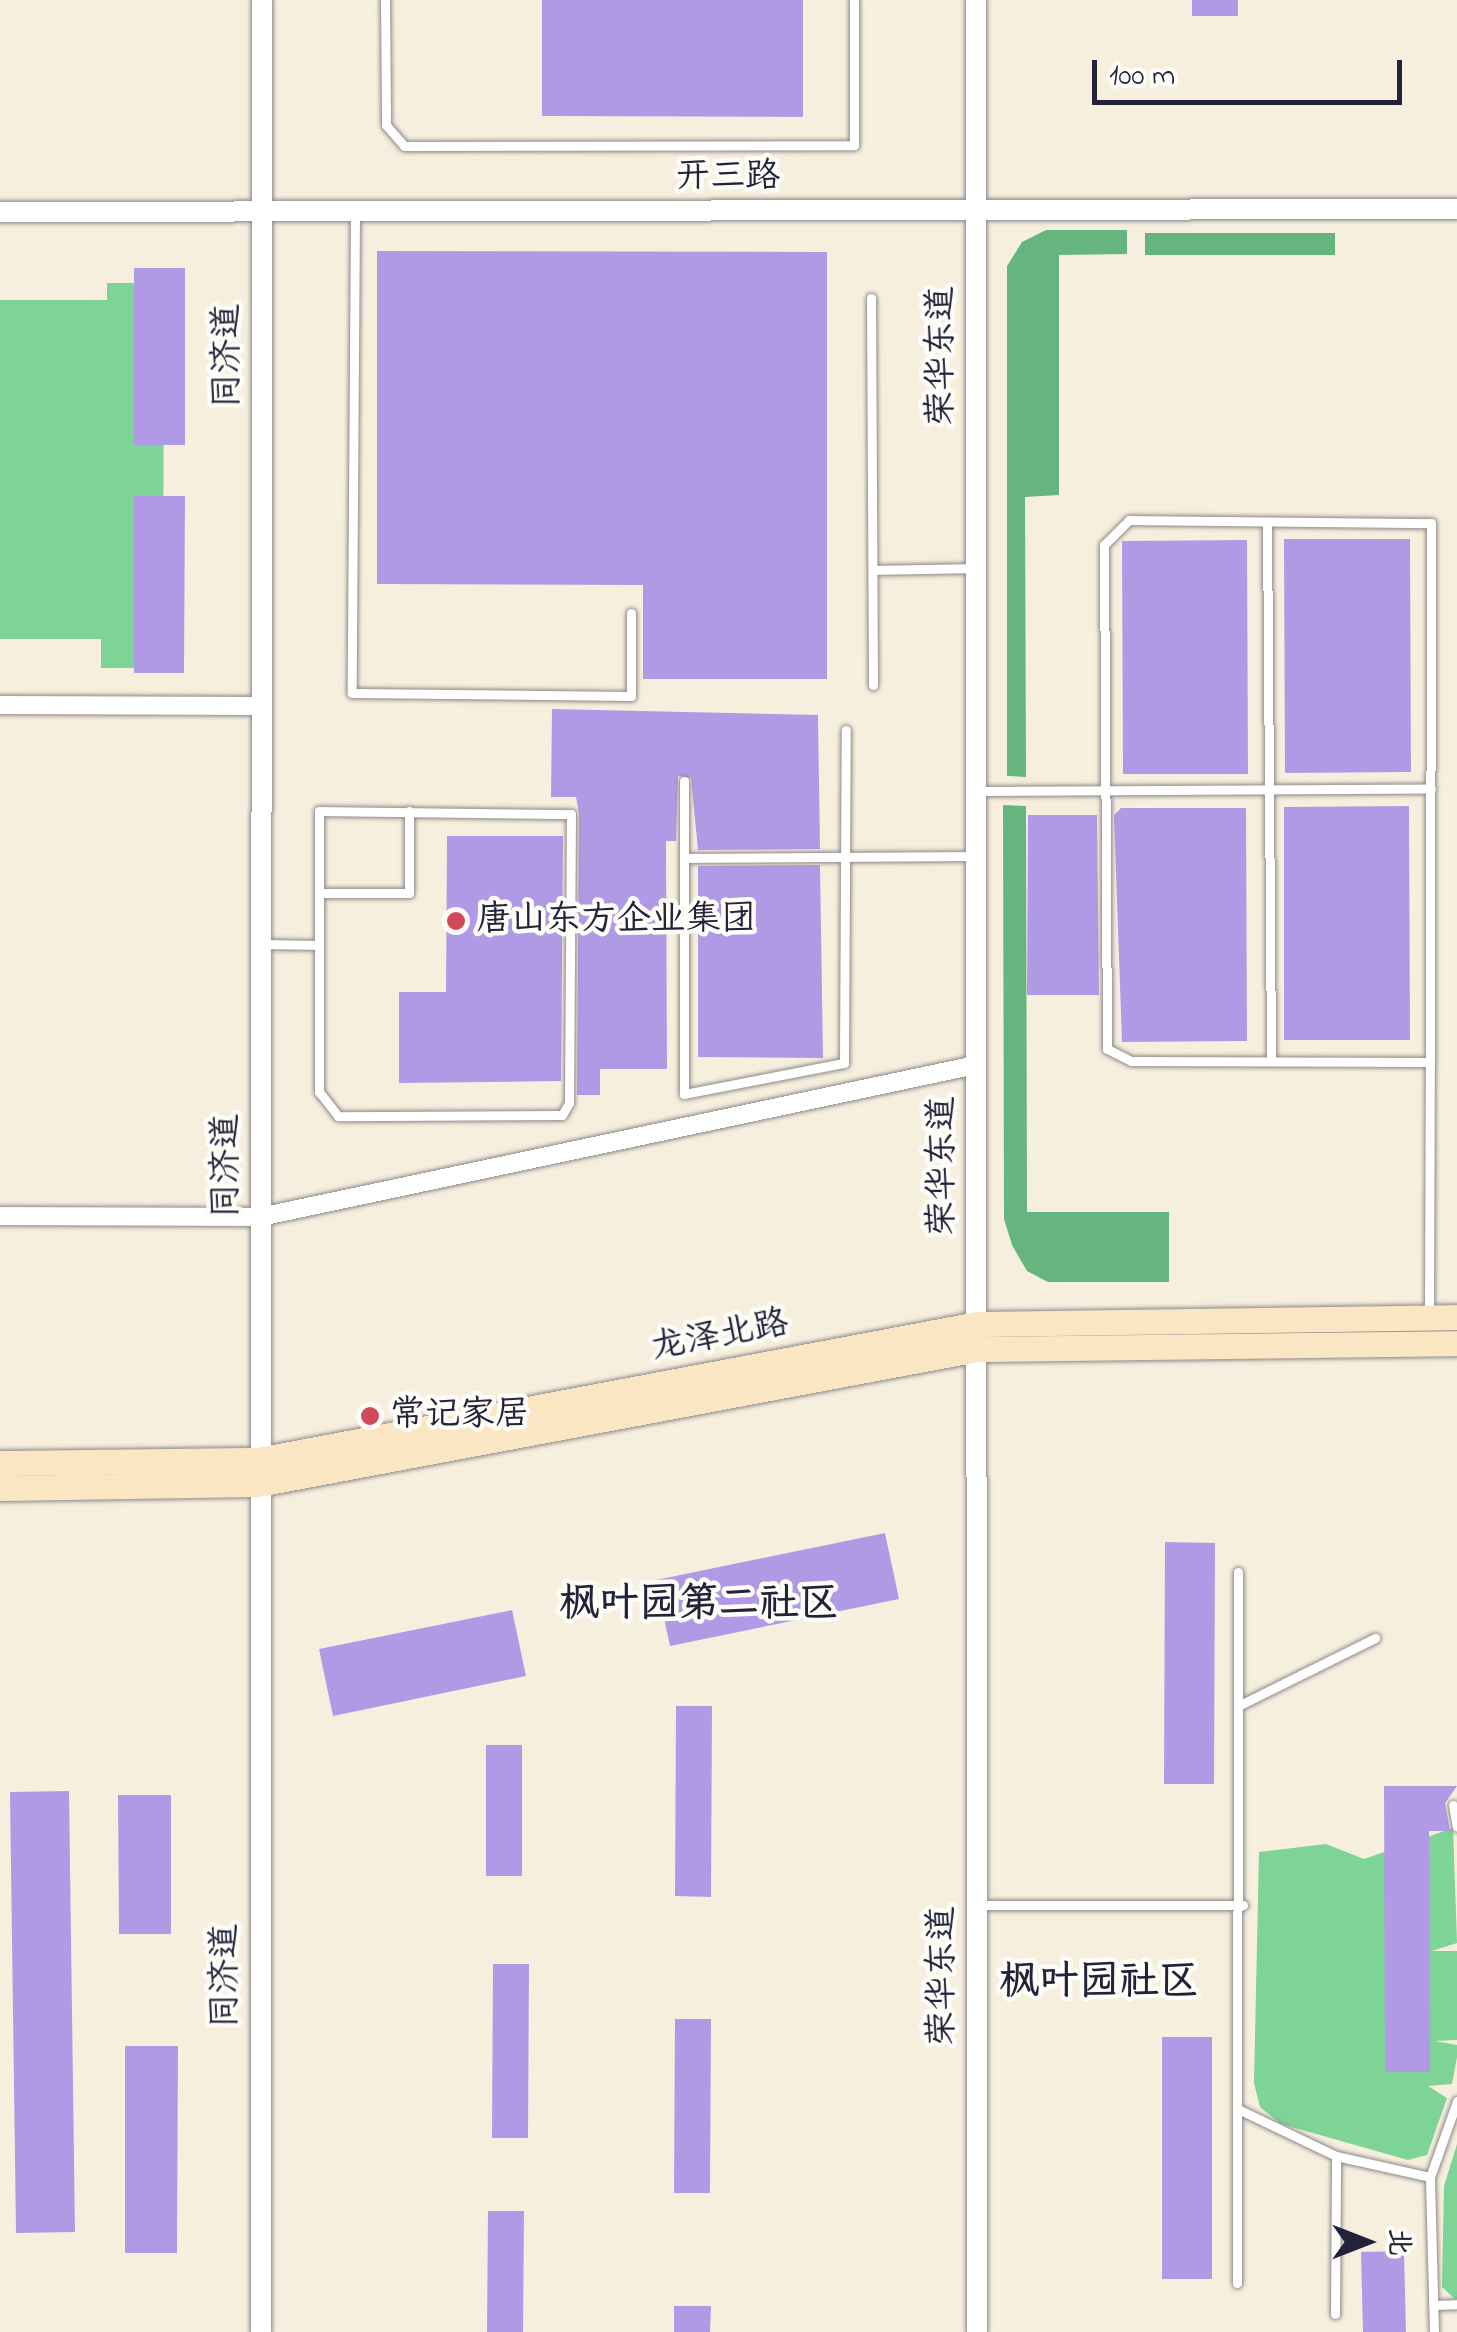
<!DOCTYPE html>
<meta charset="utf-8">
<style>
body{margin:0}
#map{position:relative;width:1457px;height:2332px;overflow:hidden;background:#f7efdd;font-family:"Indie Flower","LXGW WenKai TC",sans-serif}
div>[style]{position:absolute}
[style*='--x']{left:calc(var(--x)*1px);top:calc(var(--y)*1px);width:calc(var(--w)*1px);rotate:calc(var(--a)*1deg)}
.green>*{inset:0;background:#7ed396}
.forest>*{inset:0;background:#66b57f}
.building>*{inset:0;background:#b19ae5}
.roads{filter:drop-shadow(0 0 2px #8c888c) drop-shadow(0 0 2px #8c888c)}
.service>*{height:9px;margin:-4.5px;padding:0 4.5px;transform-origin:4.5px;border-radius:4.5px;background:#fff}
.minor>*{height:18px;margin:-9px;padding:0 9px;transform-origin:9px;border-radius:9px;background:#fff}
.tertiary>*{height:20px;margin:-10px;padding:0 10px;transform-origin:10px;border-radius:10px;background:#fff}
.secondary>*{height:25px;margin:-12.5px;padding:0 12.5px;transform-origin:12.5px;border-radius:12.5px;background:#fbe6c4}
.dots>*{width:28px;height:28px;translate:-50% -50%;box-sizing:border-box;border:5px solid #fdfcf7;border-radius:50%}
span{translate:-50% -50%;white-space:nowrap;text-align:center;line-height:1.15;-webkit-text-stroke:9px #fdfcf7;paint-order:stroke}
.street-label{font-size:35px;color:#22223b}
.poi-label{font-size:35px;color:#22223b}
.left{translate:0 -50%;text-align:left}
.quarter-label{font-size:40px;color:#22223b;font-weight:700}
.north{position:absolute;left:1317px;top:2192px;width:100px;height:100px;-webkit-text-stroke:8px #fdfcf7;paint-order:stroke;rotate:90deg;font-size:28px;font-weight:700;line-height:40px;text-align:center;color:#22223b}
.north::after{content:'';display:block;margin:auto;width:35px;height:45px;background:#22223b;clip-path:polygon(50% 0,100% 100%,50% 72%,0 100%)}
.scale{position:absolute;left:1092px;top:60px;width:310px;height:45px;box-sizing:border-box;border:5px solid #22223b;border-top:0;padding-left:12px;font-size:30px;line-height:35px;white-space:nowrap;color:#22223b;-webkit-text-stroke:8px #fdfcf7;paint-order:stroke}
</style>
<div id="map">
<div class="green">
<i style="clip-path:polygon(107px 283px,164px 283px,163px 668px,101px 668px,101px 639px,0 639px,0 300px,107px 300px)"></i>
<i style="clip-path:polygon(1453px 1828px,1457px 1943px,1432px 1951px,1457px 1951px,1457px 2040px,1435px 2041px,1457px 2045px,1457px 2057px,1452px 2084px,1428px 2086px,1447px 2098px,1427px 2155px,1408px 2160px,1281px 2124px,1260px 2107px,1254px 2083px,1259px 1852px,1326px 1844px,1364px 1859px)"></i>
<i style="clip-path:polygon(1457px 2144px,1457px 2299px,1455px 2299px,1442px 2287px,1444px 2186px)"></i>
</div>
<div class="forest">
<i style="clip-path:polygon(1046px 230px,1127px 230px,1127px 254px,1059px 255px,1059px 495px,1025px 497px,1026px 777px,1007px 776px,1007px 266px,1022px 242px)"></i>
<i style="clip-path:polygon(1145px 233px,1335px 233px,1335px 255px,1145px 255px)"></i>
<i style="clip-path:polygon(1003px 805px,1026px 806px,1027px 1212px,1169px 1212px,1169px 1282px,1048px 1282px,1027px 1271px,1012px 1245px,1004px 1219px)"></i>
</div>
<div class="building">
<i style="clip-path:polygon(542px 0,803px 0,803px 117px,542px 116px)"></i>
<i style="clip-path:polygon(1192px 0,1238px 0,1238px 16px,1192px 16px)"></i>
<i style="clip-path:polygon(377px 251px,827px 252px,827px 679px,643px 679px,643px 585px,377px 584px)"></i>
<i style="clip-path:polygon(134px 268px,185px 268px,185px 445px,134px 445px)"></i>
<i style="clip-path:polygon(134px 496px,185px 496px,184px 673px,134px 673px)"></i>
<i style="clip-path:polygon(1284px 539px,1410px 539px,1411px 772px,1285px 773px)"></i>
<i style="clip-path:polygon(1247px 540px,1248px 774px,1123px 774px,1122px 541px)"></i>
<i style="clip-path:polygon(552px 709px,818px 715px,820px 849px,698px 850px,691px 778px,678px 776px,676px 841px,666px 841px,667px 1069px,600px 1069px,600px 1095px,577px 1095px,579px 814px,576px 797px,551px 797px)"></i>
<i style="clip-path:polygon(1409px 806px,1410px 1040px,1284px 1040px,1284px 807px)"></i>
<i style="clip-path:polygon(1121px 808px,1246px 808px,1247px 1041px,1122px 1042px,1114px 815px)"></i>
<i style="clip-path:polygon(1028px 815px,1097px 815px,1099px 995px,1027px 995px)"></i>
<i style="clip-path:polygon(447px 836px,563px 836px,561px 1081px,399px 1083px,399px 992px,446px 992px)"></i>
<i style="clip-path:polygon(820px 865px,823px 1058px,698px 1057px,698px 866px)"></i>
<i style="clip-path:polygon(885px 1533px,899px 1599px,670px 1646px,656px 1580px)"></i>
<i style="clip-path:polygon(1165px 1542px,1215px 1543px,1214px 1784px,1164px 1784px)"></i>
<i style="clip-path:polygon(512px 1610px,526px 1676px,333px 1716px,319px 1649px)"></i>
<i style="clip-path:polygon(676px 1706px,712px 1706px,711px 1897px,675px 1896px)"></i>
<i style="clip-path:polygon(486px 1745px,522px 1745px,522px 1876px,486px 1876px)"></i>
<i style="clip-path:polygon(1384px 1786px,1457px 1786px,1445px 1803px,1450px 1831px,1429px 1831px,1430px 2072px,1385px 2072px)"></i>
<i style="clip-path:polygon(69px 1791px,75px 2232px,16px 2233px,10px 1792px)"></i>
<i style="clip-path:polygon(118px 1795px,171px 1795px,171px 1934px,119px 1934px)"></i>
<i style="clip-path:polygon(493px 1964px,529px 1964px,528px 2138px,492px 2138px)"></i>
<i style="clip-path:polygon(675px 2019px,711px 2019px,710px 2193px,674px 2193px)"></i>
<i style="clip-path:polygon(1162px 2037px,1212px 2037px,1212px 2279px,1162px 2279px)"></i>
<i style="clip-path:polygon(125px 2046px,178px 2046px,177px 2253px,125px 2253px)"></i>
<i style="clip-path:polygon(488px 2211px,524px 2211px,523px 2332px,487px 2332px)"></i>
<i style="clip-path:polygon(1404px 2251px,1406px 2332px,1363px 2332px,1361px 2252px)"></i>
<i style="clip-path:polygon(674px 2306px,711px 2306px,710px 2332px,674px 2332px)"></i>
</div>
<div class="roads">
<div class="service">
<i style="--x:385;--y:0;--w:125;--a:89.5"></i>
<i style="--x:386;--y:125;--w:28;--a:49"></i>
<i style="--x:404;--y:146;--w:450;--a:-0.1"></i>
<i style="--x:854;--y:145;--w:145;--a:-90"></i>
<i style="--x:355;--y:214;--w:479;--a:90.4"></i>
<i style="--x:352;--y:693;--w:279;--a:0.6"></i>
<i style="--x:631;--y:696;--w:83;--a:-90"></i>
<i style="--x:871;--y:298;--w:387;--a:89.7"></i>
<i style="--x:1129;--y:520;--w:302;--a:0.6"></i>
<i style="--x:1431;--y:523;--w:539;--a:90.11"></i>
<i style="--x:1430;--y:1062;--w:299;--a:-179.8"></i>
<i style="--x:1131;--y:1061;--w:27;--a:-153"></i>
<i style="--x:1107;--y:1049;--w:504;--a:-90.34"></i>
<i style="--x:1104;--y:545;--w:35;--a:-45"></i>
<i style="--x:1267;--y:522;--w:539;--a:89.57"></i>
<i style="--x:873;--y:570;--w:103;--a:-1.1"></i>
<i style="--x:684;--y:781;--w:313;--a:90"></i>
<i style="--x:684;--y:1094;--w:163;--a:-11"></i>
<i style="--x:844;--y:1063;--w:333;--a:-89.7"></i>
<i style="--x:979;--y:791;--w:452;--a:-0.3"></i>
<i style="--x:319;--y:811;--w:252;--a:0.7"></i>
<i style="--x:571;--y:814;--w:289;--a:90.4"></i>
<i style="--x:569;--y:1103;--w:14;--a:120"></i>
<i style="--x:562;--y:1115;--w:224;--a:179.7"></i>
<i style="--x:338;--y:1116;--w:31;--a:-128"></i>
<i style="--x:319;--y:1092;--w:281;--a:-90"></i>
<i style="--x:684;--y:858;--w:290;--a:-0.4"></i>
<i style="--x:319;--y:893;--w:90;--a:0"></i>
<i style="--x:409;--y:893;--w:82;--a:-90"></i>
<i style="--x:262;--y:944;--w:57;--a:1"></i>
<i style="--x:1429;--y:1314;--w:252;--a:-89.8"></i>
<i style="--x:1240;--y:1705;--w:151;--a:-26.4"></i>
<i style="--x:1453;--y:1805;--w:22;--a:80"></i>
<i style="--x:977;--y:1905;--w:266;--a:0"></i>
<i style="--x:1240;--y:2110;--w:106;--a:25.6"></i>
<i style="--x:1336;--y:2156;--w:96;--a:12.6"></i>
<i style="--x:1237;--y:2283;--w:711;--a:-89.92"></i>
<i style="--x:1433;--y:2305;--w:24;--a:-2"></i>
<i style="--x:1335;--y:2314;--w:158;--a:-89.6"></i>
<i style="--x:1434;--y:2332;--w:155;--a:-91.5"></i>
<i style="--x:1430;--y:2177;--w:81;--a:-70.4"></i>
</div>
<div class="minor">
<i style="--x:0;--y:705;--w:260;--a:0.2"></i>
<i style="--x:0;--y:1216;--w:260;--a:0.2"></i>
<i style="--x:260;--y:1217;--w:732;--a:-11.99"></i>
</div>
<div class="tertiary">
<i style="--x:976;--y:0;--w:2332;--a:89.98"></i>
<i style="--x:0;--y:212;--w:1457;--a:-0.12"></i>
<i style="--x:261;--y:2332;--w:2332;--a:-89.98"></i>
</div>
<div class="secondary">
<i style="--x:0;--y:1463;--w:258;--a:-0.7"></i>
<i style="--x:258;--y:1460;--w:732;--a:-10.71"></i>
<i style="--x:977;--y:1324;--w:480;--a:-0.8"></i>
<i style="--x:0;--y:1488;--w:258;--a:-0.9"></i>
<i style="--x:258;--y:1484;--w:732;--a:-10.63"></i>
<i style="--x:977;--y:1349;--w:480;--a:-0.7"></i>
</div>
</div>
<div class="dots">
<i style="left:456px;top:921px;background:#d1495b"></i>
<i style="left:370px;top:1416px;background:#d1495b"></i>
</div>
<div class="street-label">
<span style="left:728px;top:178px">开三路</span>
<span style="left:229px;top:356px;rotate:-90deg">同济道</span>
<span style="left:943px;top:356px;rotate:-90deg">荣华东道</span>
<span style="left:228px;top:1166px;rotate:-90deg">同济道</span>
<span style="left:944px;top:1166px;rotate:-90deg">荣华东道</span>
<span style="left:720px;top:1337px;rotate:-11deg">龙泽北路</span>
<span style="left:227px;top:1976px;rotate:-90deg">同济道</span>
<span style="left:944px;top:1976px;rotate:-90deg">荣华东道</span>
</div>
<div class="poi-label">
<span class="left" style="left:476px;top:921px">唐山东方企业集团</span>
<span class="left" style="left:390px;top:1416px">常记家居</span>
</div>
<div class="quarter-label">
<span style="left:699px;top:1606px">枫叶园第二社区</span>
<span style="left:1099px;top:1984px">枫叶园社区</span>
</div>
<div class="north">北</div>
<div class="scale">100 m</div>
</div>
